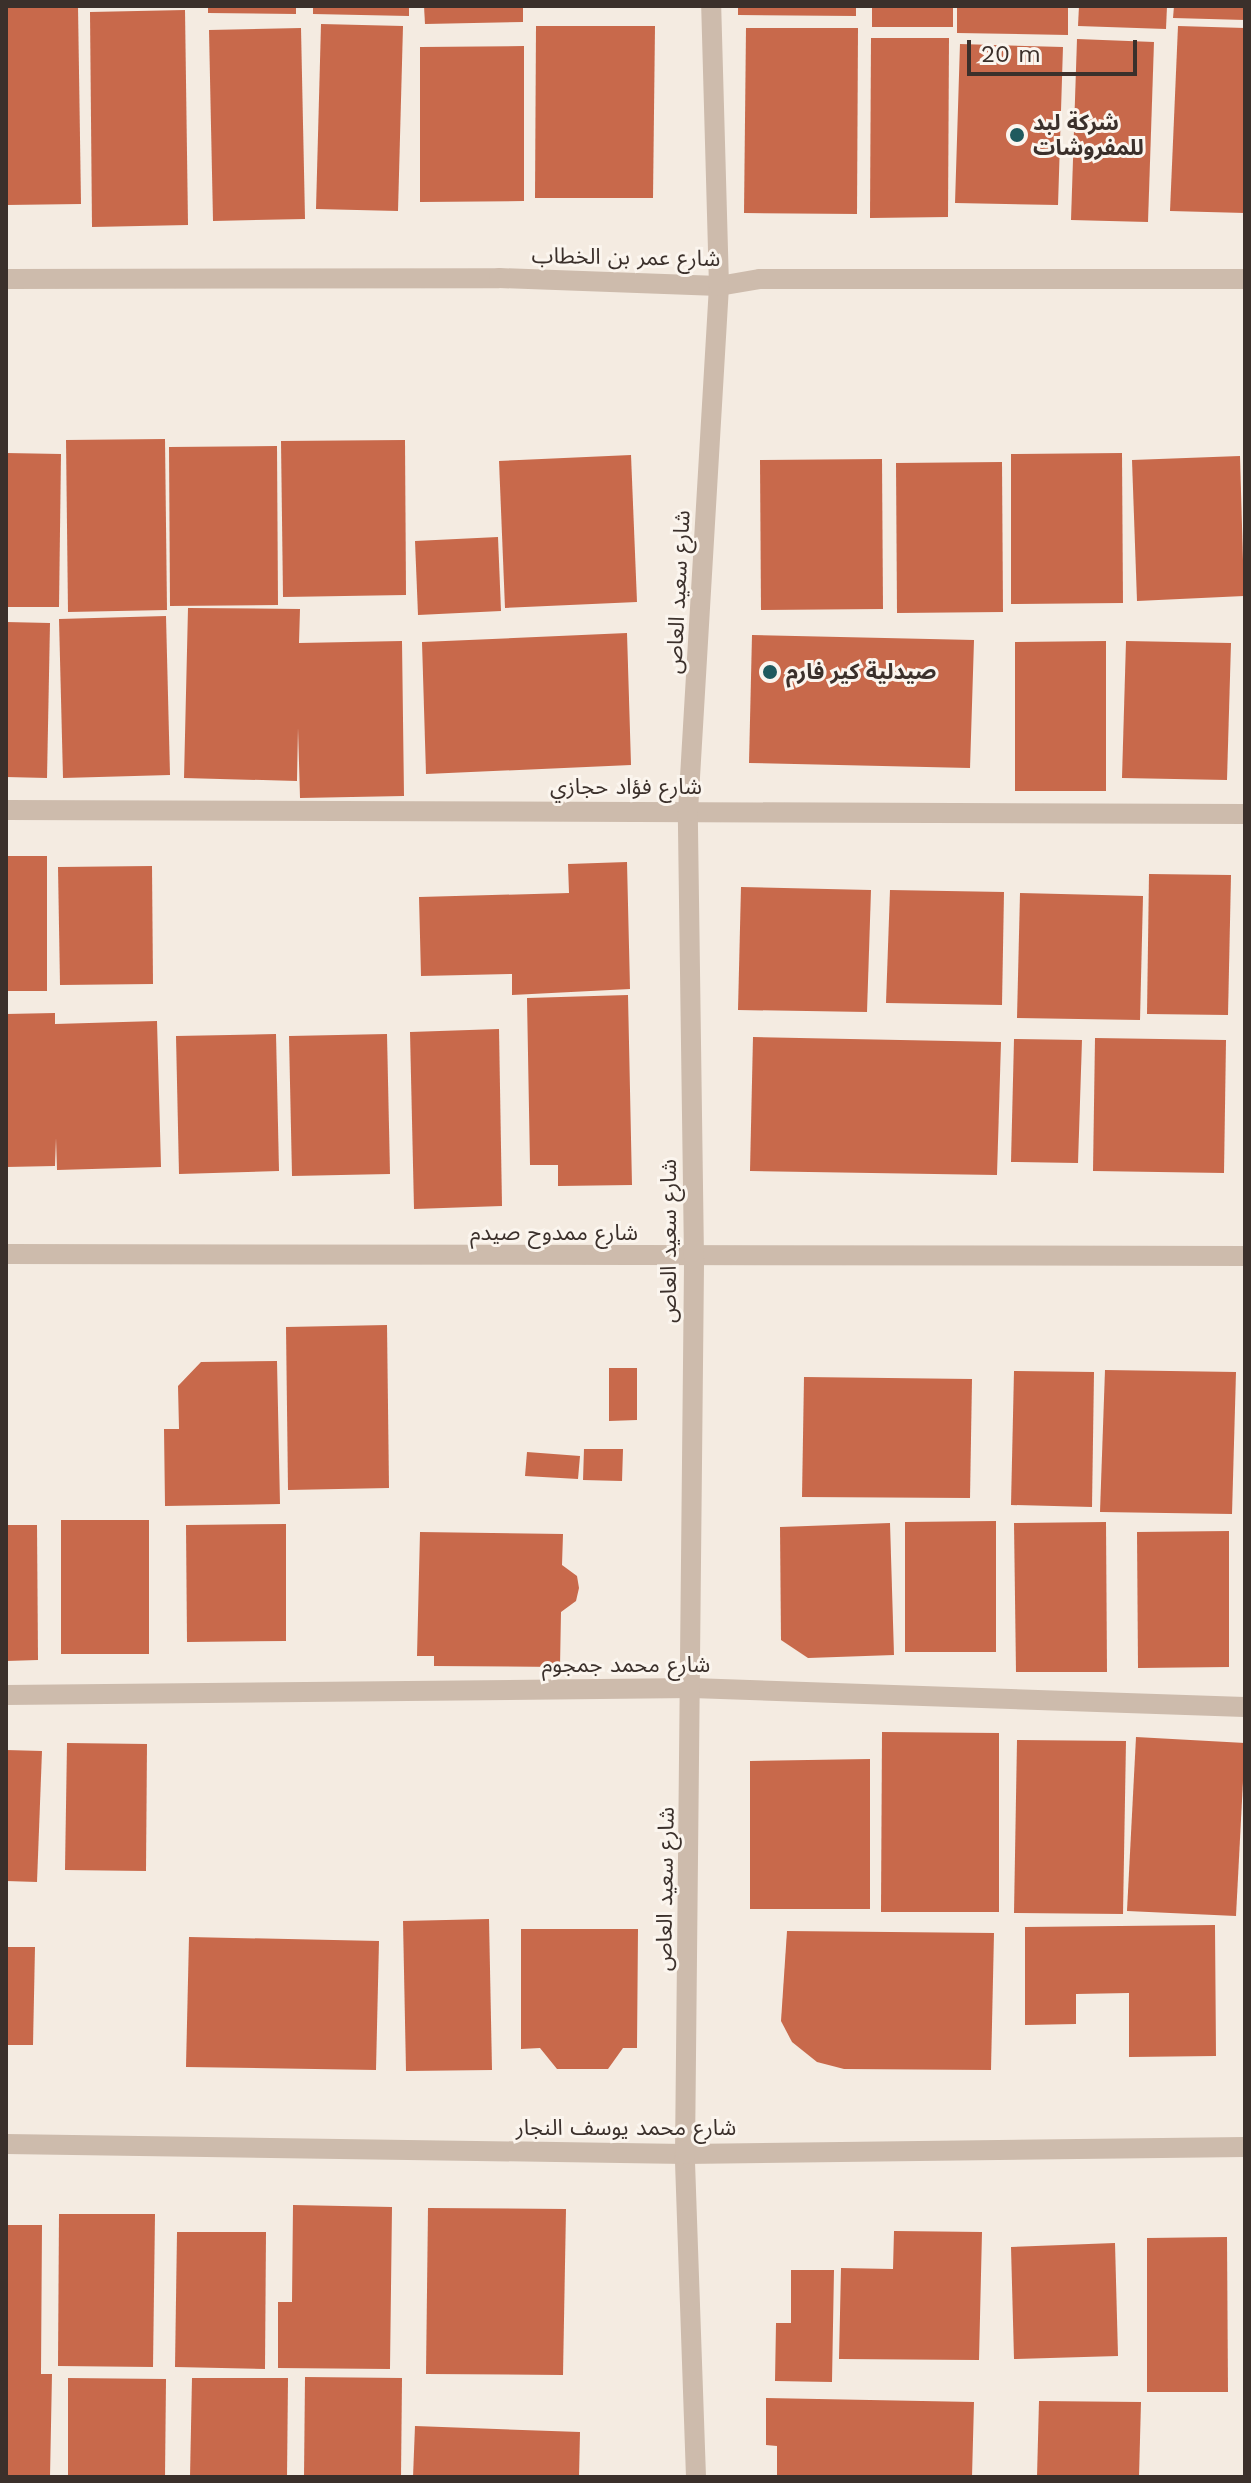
<!DOCTYPE html>
<meta charset="utf-8">
<style>
body{margin:0}
#map{position:relative;width:1251px;height:2483px;overflow:hidden;background:#f4ebe1;font-family:"Work Sans","Noto Sans Arabic",sans-serif}
div>[style]{position:absolute}
[style*='--x']{left:calc(var(--x)*1px);top:calc(var(--y)*1px);width:calc(var(--w)*1px);rotate:calc(var(--a)*1deg)}
.building>*{inset:0;background:#c8694b}
.minor>*{height:20px;margin:-10px;padding:0 10px;transform-origin:10px;border-radius:10px;background:#cdbbac}
.dots>*{width:22px;height:22px;translate:-50% -50%;box-sizing:border-box;border:4px solid #fbf5ee;border-radius:50%}
span{translate:-50% -50%;white-space:nowrap;text-align:center;line-height:1.15;-webkit-text-stroke:6px #fbf5ee;paint-order:stroke}
.poi-label{font-size:22px;color:#3b302b;font-weight:700}
.left{translate:0 -50%;text-align:left}
.street-label{font-size:22px;color:#3b302b}
.frame{position:absolute;inset:0;border:8px solid #3b302b;pointer-events:none}
.scale{position:absolute;left:967px;top:40px;width:170px;height:36px;box-sizing:border-box;border:4px solid #3b302b;border-top:0;padding-left:10px;font-size:24px;line-height:28px;white-space:nowrap;color:#3b302b;-webkit-text-stroke:6px #fbf5ee;paint-order:stroke}
</style>
<div id="map">
<div class="building">
<i style="clip-path:polygon(78px 6px,81px 204px,6px 205px,6px 7px)"></i>
<i style="clip-path:polygon(208px 6px,296px 6px,296px 14px,208px 13px)"></i>
<i style="clip-path:polygon(313px 6px,409px 6px,409px 16px,313px 14px)"></i>
<i style="clip-path:polygon(424px 6px,523px 6px,523px 22px,425px 24px)"></i>
<i style="clip-path:polygon(738px 6px,856px 6px,856px 16px,738px 15px)"></i>
<i style="clip-path:polygon(872px 6px,953px 6px,953px 27px,872px 27px)"></i>
<i style="clip-path:polygon(957px 6px,1068px 6px,1068px 35px,957px 33px)"></i>
<i style="clip-path:polygon(1079px 6px,1167px 6px,1166px 29px,1078px 26px)"></i>
<i style="clip-path:polygon(1174px 6px,1245px 6px,1245px 20px,1173px 18px)"></i>
<i style="clip-path:polygon(185px 10px,188px 225px,92px 227px,90px 12px)"></i>
<i style="clip-path:polygon(321px 24px,403px 26px,398px 211px,316px 209px)"></i>
<i style="clip-path:polygon(536px 26px,655px 26px,653px 198px,535px 198px)"></i>
<i style="clip-path:polygon(1178px 26px,1245px 28px,1245px 213px,1170px 211px)"></i>
<i style="clip-path:polygon(301px 28px,305px 219px,213px 221px,209px 30px)"></i>
<i style="clip-path:polygon(746px 28px,858px 28px,857px 214px,744px 213px)"></i>
<i style="clip-path:polygon(871px 38px,949px 38px,948px 217px,870px 218px)"></i>
<i style="clip-path:polygon(1077px 39px,1154px 42px,1148px 222px,1071px 220px)"></i>
<i style="clip-path:polygon(960px 44px,1063px 47px,1058px 205px,955px 203px)"></i>
<i style="clip-path:polygon(524px 46px,524px 201px,420px 202px,420px 47px)"></i>
<i style="clip-path:polygon(165px 439px,167px 610px,68px 612px,66px 440px)"></i>
<i style="clip-path:polygon(405px 440px,406px 595px,283px 597px,281px 441px)"></i>
<i style="clip-path:polygon(277px 446px,278px 605px,170px 606px,169px 447px)"></i>
<i style="clip-path:polygon(6px 453px,61px 454px,59px 607px,6px 607px)"></i>
<i style="clip-path:polygon(1122px 453px,1123px 603px,1011px 604px,1011px 454px)"></i>
<i style="clip-path:polygon(631px 455px,637px 602px,505px 608px,499px 461px)"></i>
<i style="clip-path:polygon(1240px 456px,1244px 596px,1137px 601px,1132px 460px)"></i>
<i style="clip-path:polygon(882px 459px,883px 609px,761px 610px,760px 460px)"></i>
<i style="clip-path:polygon(1002px 462px,1003px 612px,897px 613px,896px 463px)"></i>
<i style="clip-path:polygon(498px 537px,501px 611px,418px 615px,415px 541px)"></i>
<i style="clip-path:polygon(188px 608px,300px 609px,299px 643px,402px 641px,404px 796px,300px 798px,298px 728px,297px 781px,184px 778px)"></i>
<i style="clip-path:polygon(166px 616px,170px 775px,63px 778px,59px 619px)"></i>
<i style="clip-path:polygon(6px 622px,50px 623px,47px 778px,6px 777px)"></i>
<i style="clip-path:polygon(627px 633px,631px 765px,426px 774px,422px 642px)"></i>
<i style="clip-path:polygon(752px 635px,974px 640px,970px 768px,749px 763px)"></i>
<i style="clip-path:polygon(1106px 641px,1106px 791px,1015px 791px,1015px 642px)"></i>
<i style="clip-path:polygon(1126px 641px,1231px 643px,1227px 780px,1122px 778px)"></i>
<i style="clip-path:polygon(6px 856px,47px 856px,47px 991px,6px 991px)"></i>
<i style="clip-path:polygon(627px 862px,630px 989px,512px 995px,512px 974px,421px 976px,419px 897px,569px 893px,568px 864px)"></i>
<i style="clip-path:polygon(152px 866px,153px 984px,60px 985px,58px 867px)"></i>
<i style="clip-path:polygon(1149px 874px,1231px 875px,1228px 1015px,1147px 1014px)"></i>
<i style="clip-path:polygon(741px 887px,871px 890px,867px 1012px,738px 1010px)"></i>
<i style="clip-path:polygon(890px 890px,1004px 892px,1002px 1005px,886px 1003px)"></i>
<i style="clip-path:polygon(1020px 893px,1143px 896px,1140px 1020px,1017px 1018px)"></i>
<i style="clip-path:polygon(628px 995px,632px 1185px,558px 1186px,558px 1165px,530px 1165px,527px 998px)"></i>
<i style="clip-path:polygon(55px 1013px,55px 1024px,157px 1021px,161px 1167px,57px 1170px,56px 1138px,55px 1166px,6px 1167px,6px 1014px)"></i>
<i style="clip-path:polygon(499px 1029px,502px 1206px,414px 1209px,410px 1032px)"></i>
<i style="clip-path:polygon(276px 1034px,279px 1171px,179px 1174px,176px 1036px)"></i>
<i style="clip-path:polygon(387px 1034px,390px 1174px,292px 1176px,289px 1036px)"></i>
<i style="clip-path:polygon(753px 1037px,1001px 1042px,997px 1175px,750px 1171px)"></i>
<i style="clip-path:polygon(1095px 1038px,1226px 1040px,1224px 1173px,1093px 1171px)"></i>
<i style="clip-path:polygon(1014px 1039px,1082px 1040px,1078px 1163px,1011px 1162px)"></i>
<i style="clip-path:polygon(387px 1325px,389px 1488px,288px 1490px,286px 1327px)"></i>
<i style="clip-path:polygon(277px 1361px,280px 1504px,165px 1506px,164px 1429px,179px 1429px,178px 1386px,201px 1362px)"></i>
<i style="clip-path:polygon(609px 1368px,637px 1368px,637px 1420px,609px 1421px)"></i>
<i style="clip-path:polygon(1105px 1370px,1236px 1372px,1232px 1514px,1100px 1512px)"></i>
<i style="clip-path:polygon(1014px 1371px,1094px 1372px,1092px 1507px,1011px 1505px)"></i>
<i style="clip-path:polygon(804px 1377px,972px 1379px,970px 1498px,802px 1497px)"></i>
<i style="clip-path:polygon(584px 1449px,623px 1449px,622px 1481px,583px 1480px)"></i>
<i style="clip-path:polygon(527px 1452px,580px 1456px,578px 1479px,525px 1476px)"></i>
<i style="clip-path:polygon(61px 1520px,149px 1520px,149px 1654px,61px 1654px)"></i>
<i style="clip-path:polygon(996px 1521px,996px 1652px,905px 1652px,905px 1522px)"></i>
<i style="clip-path:polygon(1106px 1522px,1107px 1672px,1016px 1672px,1014px 1523px)"></i>
<i style="clip-path:polygon(890px 1523px,894px 1655px,808px 1658px,781px 1640px,780px 1527px)"></i>
<i style="clip-path:polygon(286px 1524px,286px 1641px,187px 1642px,186px 1525px)"></i>
<i style="clip-path:polygon(6px 1525px,37px 1525px,38px 1660px,6px 1661px)"></i>
<i style="clip-path:polygon(1229px 1531px,1229px 1667px,1138px 1668px,1137px 1532px)"></i>
<i style="clip-path:polygon(420px 1532px,563px 1534px,562px 1565px,577px 1576px,579px 1588px,576px 1601px,561px 1612px,560px 1667px,434px 1666px,434px 1656px,417px 1656px)"></i>
<i style="clip-path:polygon(882px 1732px,999px 1733px,999px 1912px,881px 1912px)"></i>
<i style="clip-path:polygon(1136px 1737px,1245px 1743px,1236px 1916px,1127px 1911px)"></i>
<i style="clip-path:polygon(1017px 1740px,1126px 1741px,1123px 1914px,1014px 1913px)"></i>
<i style="clip-path:polygon(67px 1743px,147px 1744px,146px 1871px,65px 1870px)"></i>
<i style="clip-path:polygon(6px 1750px,42px 1751px,37px 1882px,6px 1881px)"></i>
<i style="clip-path:polygon(870px 1759px,870px 1909px,750px 1909px,750px 1761px)"></i>
<i style="clip-path:polygon(489px 1919px,492px 2070px,406px 2071px,403px 1921px)"></i>
<i style="clip-path:polygon(1215px 1925px,1216px 2056px,1129px 2057px,1129px 1993px,1076px 1994px,1076px 2024px,1025px 2025px,1025px 1927px)"></i>
<i style="clip-path:polygon(521px 1929px,638px 1929px,637px 2048px,623px 2048px,608px 2069px,557px 2069px,540px 2048px,521px 2049px)"></i>
<i style="clip-path:polygon(787px 1931px,994px 1933px,991px 2070px,844px 2069px,817px 2062px,792px 2042px,781px 2021px)"></i>
<i style="clip-path:polygon(189px 1937px,379px 1941px,376px 2070px,186px 2067px)"></i>
<i style="clip-path:polygon(6px 1947px,35px 1947px,33px 2045px,6px 2045px)"></i>
<i style="clip-path:polygon(293px 2205px,392px 2207px,390px 2369px,278px 2368px,278px 2302px,292px 2302px)"></i>
<i style="clip-path:polygon(428px 2208px,566px 2209px,563px 2375px,426px 2374px)"></i>
<i style="clip-path:polygon(59px 2214px,155px 2214px,153px 2367px,58px 2366px)"></i>
<i style="clip-path:polygon(6px 2225px,42px 2225px,41px 2374px,52px 2374px,50px 2477px,6px 2477px)"></i>
<i style="clip-path:polygon(894px 2231px,982px 2232px,979px 2360px,839px 2359px,841px 2268px,893px 2269px)"></i>
<i style="clip-path:polygon(177px 2232px,266px 2232px,265px 2369px,175px 2367px)"></i>
<i style="clip-path:polygon(1227px 2237px,1228px 2392px,1147px 2392px,1147px 2238px)"></i>
<i style="clip-path:polygon(1115px 2243px,1118px 2356px,1014px 2359px,1011px 2247px)"></i>
<i style="clip-path:polygon(791px 2270px,834px 2270px,832px 2382px,775px 2381px,776px 2323px,791px 2323px)"></i>
<i style="clip-path:polygon(305px 2377px,402px 2378px,401px 2477px,304px 2477px)"></i>
<i style="clip-path:polygon(68px 2378px,166px 2379px,165px 2477px,68px 2477px)"></i>
<i style="clip-path:polygon(192px 2378px,288px 2378px,287px 2477px,190px 2477px)"></i>
<i style="clip-path:polygon(766px 2398px,974px 2402px,972px 2477px,777px 2477px,777px 2446px,766px 2445px)"></i>
<i style="clip-path:polygon(1039px 2401px,1141px 2402px,1139px 2477px,1037px 2477px)"></i>
<i style="clip-path:polygon(415px 2426px,580px 2432px,579px 2477px,413px 2477px)"></i>
</div>
<div class="minor">
<i style="--x:6;--y:279;--w:493;--a:-0.1"></i>
<i style="--x:499;--y:278;--w:220;--a:2.1"></i>
<i style="--x:719;--y:286;--w:42;--a:-9.7"></i>
<i style="--x:760;--y:279;--w:485;--a:0"></i>
<i style="--x:6;--y:810;--w:1239;--a:0.18"></i>
<i style="--x:6;--y:1254;--w:1239;--a:0.09"></i>
<i style="--x:6;--y:1695;--w:686;--a:-0.58"></i>
<i style="--x:692;--y:1688;--w:553;--a:1.97"></i>
<i style="--x:6;--y:2144;--w:679;--a:0.84"></i>
<i style="--x:685;--y:2154;--w:560;--a:-0.72"></i>
<i style="--x:696;--y:2477;--w:323;--a:-92"></i>
<i style="--x:685;--y:2154;--w:896;--a:-89.42"></i>
<i style="--x:694;--y:1258;--w:447;--a:-90.8"></i>
<i style="--x:688;--y:811;--w:526;--a:-86.62"></i>
<i style="--x:719;--y:286;--w:280;--a:-91.6"></i>
</div>
<div class="dots">
<i style="left:1017px;top:135px;background:#1f5a5e"></i>
<i style="left:770px;top:672px;background:#1f5a5e"></i>
</div>
<div class="poi-label">
<span class="left" style="left:1033px;top:135px">شركة لبد<br>للمفروشات</span>
<span class="left" style="left:786px;top:672px">صيدلية كير فارم</span>
</div>
<div class="street-label">
<span style="left:626px;top:257px;rotate:1deg">شارع عمر بن الخطاب</span>
<span style="left:678px;top:592px;rotate:-87deg">شارع سعيد العاص</span>
<span style="left:626px;top:787px">شارع فؤاد حجازي</span>
<span style="left:554px;top:1233px">شارع ممدوح صيدم</span>
<span style="left:669px;top:1241px;rotate:-90deg">شارع سعيد العاص</span>
<span style="left:626px;top:1665px">شارع محمد جمجوم</span>
<span style="left:665px;top:1889px;rotate:-89deg">شارع سعيد العاص</span>
<span style="left:626px;top:2128px">شارع محمد يوسف النجار</span>
</div>
<div class="frame"></div>
<div class="scale">20 m</div>
</div>
